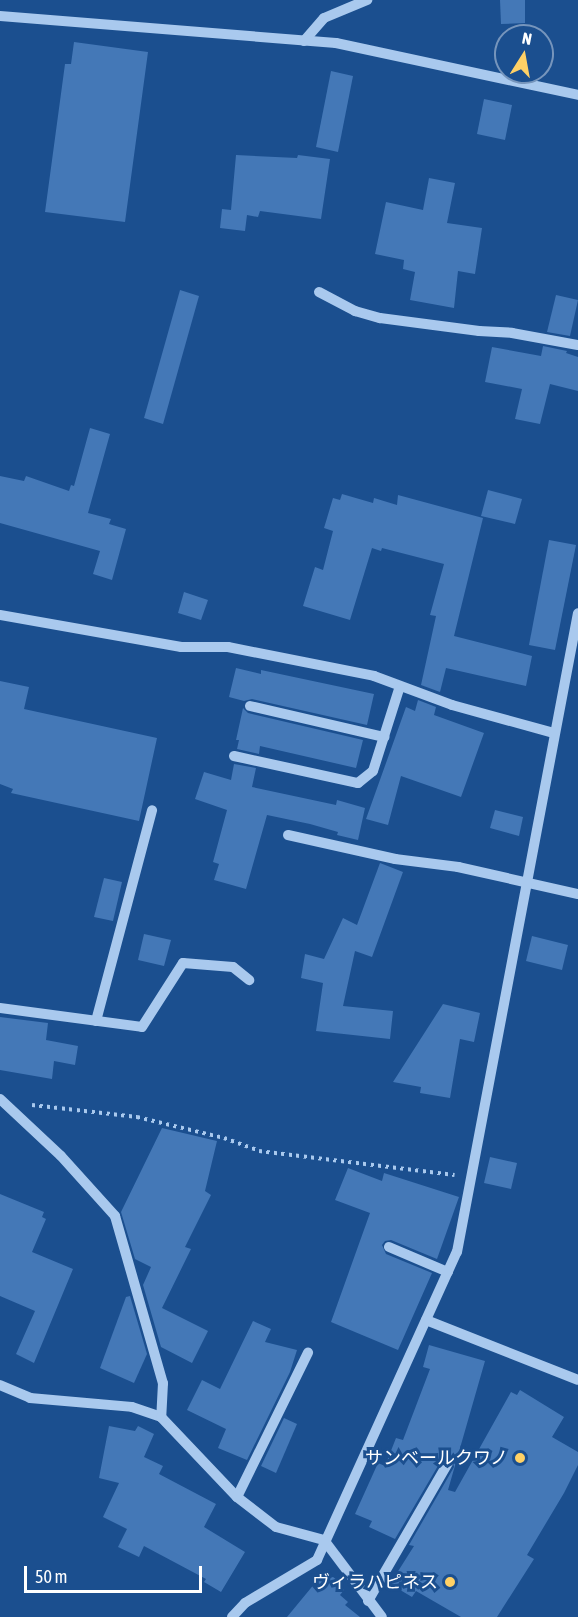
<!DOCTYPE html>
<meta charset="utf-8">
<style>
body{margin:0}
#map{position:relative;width:578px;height:1617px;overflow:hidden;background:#1b4f8f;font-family:"Asap Condensed","Noto Sans JP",sans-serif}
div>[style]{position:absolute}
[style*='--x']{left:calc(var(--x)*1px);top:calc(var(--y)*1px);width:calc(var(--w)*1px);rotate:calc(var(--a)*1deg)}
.building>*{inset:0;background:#4478b7}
.path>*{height:4px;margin-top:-2px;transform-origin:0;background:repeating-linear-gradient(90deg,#a9c9ee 0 3px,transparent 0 7.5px)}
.minor>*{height:10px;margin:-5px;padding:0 5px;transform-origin:5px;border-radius:5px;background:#a9c9ee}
.dots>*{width:16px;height:16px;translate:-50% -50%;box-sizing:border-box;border:3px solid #1b4f8f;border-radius:50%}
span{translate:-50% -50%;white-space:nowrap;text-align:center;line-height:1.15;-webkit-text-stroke:6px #1b4f8f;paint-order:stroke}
.poi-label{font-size:18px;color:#fff}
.right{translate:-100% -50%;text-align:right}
.north{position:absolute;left:494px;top:24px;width:60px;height:60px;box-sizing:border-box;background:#1b4f8f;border:2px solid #7695bc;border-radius:50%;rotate:11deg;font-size:16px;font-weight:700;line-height:24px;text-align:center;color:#fff}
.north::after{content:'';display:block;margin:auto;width:21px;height:27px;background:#ffd166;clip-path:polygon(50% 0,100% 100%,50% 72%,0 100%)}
.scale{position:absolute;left:24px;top:1566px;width:178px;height:27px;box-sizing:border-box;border:3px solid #fff;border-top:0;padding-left:8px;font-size:18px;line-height:21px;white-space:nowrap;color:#fff;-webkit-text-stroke:4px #1b4f8f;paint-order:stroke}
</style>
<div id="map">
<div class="building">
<i style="clip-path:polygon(500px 0,525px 0,525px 23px,501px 24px)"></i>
<i style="clip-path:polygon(74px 42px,148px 52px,125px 222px,45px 212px,65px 64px,71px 64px)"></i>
<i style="clip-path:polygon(331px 71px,353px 76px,338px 152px,316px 147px)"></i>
<i style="clip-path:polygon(484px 99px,512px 105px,505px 140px,477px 134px)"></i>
<i style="clip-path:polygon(236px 155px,297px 158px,298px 155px,330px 159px,321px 219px,260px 211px,258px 217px,247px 215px,245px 231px,220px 228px,222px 209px,231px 210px)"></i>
<i style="clip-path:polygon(429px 178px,455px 183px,447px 223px,482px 228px,475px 274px,458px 271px,454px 308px,410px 300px,415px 272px,403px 269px,404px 260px,375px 254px,386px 202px,423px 210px)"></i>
<i style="clip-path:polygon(180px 290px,199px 296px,163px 424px,144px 418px)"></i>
<i style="clip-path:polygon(556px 295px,578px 300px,570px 336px,547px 332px)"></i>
<i style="clip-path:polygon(543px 346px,567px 351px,566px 353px,578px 357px,578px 391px,550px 384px,540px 424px,515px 419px,522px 389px,485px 382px,492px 347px,541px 356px)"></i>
<i style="clip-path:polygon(90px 428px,110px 434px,88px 513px,111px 519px,109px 524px,126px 529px,112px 580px,93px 574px,100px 551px,0 523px,0 476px,24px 481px,26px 476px,69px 491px,71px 485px,74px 486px)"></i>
<i style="clip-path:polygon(488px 490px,522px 499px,515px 524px,481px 516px)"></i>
<i style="clip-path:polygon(342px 494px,373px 503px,374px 498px,397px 505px,398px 495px,483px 518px,454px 636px,532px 656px,526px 686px,446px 668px,440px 692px,421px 685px,436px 616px,430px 615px,444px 564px,382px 548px,381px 551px,372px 548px,350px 620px,303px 606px,315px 567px,323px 570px,333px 531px,324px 528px,333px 498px,340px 500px)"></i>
<i style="clip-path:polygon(549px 540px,576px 545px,555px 650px,529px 645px)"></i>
<i style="clip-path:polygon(184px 592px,208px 600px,201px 620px,178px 613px)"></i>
<i style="clip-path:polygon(236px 668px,261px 674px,261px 670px,374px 694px,367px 725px,252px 699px,244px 701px,229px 697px)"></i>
<i style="clip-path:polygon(0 681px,29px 687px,24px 709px,157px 738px,139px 821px,11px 793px,13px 789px,0 784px)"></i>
<i style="clip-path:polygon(418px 700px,436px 707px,434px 715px,484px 733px,461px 797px,401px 776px,388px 825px,366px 819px,406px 707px,415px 711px)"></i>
<i style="clip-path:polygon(243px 708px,248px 713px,363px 740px,356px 768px,260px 746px,259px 754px,237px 749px,239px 740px,236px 740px)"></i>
<i style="clip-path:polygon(234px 764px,256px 768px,252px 787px,336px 805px,337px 800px,365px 808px,358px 840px,337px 835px,338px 832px,310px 824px,267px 815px,246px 889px,214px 880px,219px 864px,213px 862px,227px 810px,195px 799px,204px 772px,231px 780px)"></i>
<i style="clip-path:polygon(495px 810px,523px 817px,519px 836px,490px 828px)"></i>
<i style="clip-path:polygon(380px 863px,403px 872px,372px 957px,355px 951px,343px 1006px,393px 1011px,390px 1039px,316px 1031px,323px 983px,301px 978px,305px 954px,324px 959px,343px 918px,357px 925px)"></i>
<i style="clip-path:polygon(104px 878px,122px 882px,113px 921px,94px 917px)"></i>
<i style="clip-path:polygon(144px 934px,171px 940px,164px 966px,138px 960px)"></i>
<i style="clip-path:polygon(532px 936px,568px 945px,562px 970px,526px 961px)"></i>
<i style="clip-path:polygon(443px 1004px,480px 1013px,474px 1042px,460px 1039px,450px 1098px,420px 1093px,421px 1087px,393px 1082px)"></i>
<i style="clip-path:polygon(0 1017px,48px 1023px,46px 1040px,78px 1046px,75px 1065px,54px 1061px,52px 1079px,0 1070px)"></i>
<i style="clip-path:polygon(162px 1128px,217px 1141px,205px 1191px,211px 1195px,185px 1247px,191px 1249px,162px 1308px,208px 1331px,192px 1363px,161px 1347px,143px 1285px,151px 1267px,135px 1259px,121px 1212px)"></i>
<i style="clip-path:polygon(490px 1157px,517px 1163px,511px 1189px,484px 1183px)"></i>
<i style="clip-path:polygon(348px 1168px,382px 1181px,384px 1173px,459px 1197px,437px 1259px,391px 1240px,385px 1241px,382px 1245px,386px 1254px,432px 1273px,398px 1350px,331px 1322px,370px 1213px,335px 1200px)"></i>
<i style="clip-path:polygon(0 1194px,44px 1212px,42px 1217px,46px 1219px,32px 1252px,73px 1269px,34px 1363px,16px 1354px,35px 1311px,0 1296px)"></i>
<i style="clip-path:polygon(130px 1296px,147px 1354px,134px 1383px,100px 1368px,126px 1297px)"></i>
<i style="clip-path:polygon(253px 1321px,271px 1329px,265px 1342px,297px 1350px,290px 1372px,247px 1460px,218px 1448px,226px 1429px,187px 1410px,202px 1380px,220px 1389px)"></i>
<i style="clip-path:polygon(429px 1345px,485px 1361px,448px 1490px,455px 1492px,511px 1392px,517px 1395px,520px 1390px,564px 1417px,552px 1437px,578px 1452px,578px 1465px,564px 1493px,527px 1555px,534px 1559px,497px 1617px,461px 1617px,416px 1591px,412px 1597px,390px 1584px,414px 1546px,409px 1545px,454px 1467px,452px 1457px,447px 1456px,442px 1459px,395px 1539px,369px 1527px,372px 1521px,355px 1514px,378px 1463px,385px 1466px,396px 1438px,403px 1440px,430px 1369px,423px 1367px)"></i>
<i style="clip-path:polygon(284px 1418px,297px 1424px,276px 1473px,261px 1466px)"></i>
<i style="clip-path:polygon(109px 1426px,135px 1431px,138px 1426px,154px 1434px,144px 1457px,163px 1466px,159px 1474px,216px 1504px,204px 1527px,245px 1552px,221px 1592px,204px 1582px,206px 1579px,144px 1546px,139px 1557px,118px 1547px,127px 1529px,103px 1517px,119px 1483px,99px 1478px)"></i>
<i style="clip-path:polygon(325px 1571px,341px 1583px,339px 1586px,344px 1590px,340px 1595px,348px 1602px,345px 1605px,360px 1617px,287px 1617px)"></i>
</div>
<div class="path">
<i style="--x:32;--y:1105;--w:106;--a:6.5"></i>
<i style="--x:137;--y:1117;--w:89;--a:13.6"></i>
<i style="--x:224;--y:1138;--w:37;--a:20"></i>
<i style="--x:259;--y:1151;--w:197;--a:7"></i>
</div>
<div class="minor">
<i style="--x:0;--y:16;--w:337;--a:4.6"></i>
<i style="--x:336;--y:43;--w:248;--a:12.1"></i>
<i style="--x:304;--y:41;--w:30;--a:-49"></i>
<i style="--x:324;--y:18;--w:47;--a:-22.7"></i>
<i style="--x:319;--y:292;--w:41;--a:27.8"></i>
<i style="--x:355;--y:311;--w:26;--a:16"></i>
<i style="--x:380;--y:318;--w:100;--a:7.5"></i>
<i style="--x:479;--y:331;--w:33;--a:3"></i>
<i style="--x:512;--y:333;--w:67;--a:10.3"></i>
<i style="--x:0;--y:615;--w:184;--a:10"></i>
<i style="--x:181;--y:647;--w:47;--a:0"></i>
<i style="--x:228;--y:647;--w:149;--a:11.2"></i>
<i style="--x:374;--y:676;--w:83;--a:20.4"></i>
<i style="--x:452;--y:705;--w:106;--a:15.4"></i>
<i style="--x:250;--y:706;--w:138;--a:13"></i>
<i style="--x:234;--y:756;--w:127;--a:12.3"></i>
<i style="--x:358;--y:783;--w:19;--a:-39"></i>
<i style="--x:373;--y:771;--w:89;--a:-72.4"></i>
<i style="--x:288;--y:835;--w:110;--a:12.6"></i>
<i style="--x:395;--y:859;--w:64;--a:7.2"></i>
<i style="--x:458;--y:867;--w:123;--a:12.7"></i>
<i style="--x:0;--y:1008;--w:143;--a:7.6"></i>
<i style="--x:142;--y:1027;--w:76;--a:-57.4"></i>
<i style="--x:183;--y:963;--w:50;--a:4.6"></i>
<i style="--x:233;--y:967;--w:21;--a:39"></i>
<i style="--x:96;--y:1021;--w:218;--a:-75.1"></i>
<i style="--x:0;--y:1099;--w:83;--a:43.1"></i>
<i style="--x:61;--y:1156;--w:81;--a:48"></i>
<i style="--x:115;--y:1216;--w:174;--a:74"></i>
<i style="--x:163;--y:1383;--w:34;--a:93"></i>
<i style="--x:389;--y:1247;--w:64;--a:23"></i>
<i style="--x:426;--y:1320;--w:163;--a:21.5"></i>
<i style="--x:0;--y:1385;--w:33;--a:23"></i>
<i style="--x:30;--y:1398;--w:102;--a:5"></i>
<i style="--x:132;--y:1407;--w:31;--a:19"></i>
<i style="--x:161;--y:1417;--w:110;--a:46.5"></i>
<i style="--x:237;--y:1497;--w:49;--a:37.6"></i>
<i style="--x:276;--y:1527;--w:50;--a:15.2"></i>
<i style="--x:324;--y:1540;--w:96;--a:53"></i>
<i style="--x:237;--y:1497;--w:161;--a:-63.8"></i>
<i style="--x:368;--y:1601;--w:160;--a:-59.9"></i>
<i style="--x:232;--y:1617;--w:19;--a:-47"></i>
<i style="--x:245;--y:1603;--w:84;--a:-30.8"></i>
<i style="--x:317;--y:1560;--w:338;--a:-65.6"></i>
<i style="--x:457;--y:1252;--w:650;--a:-79.28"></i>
</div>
<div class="dots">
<i style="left:520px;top:1458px;background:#ffd166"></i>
<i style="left:450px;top:1582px;background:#ffd166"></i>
</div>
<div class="poi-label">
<span class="right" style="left:508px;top:1458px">サンベールクワノ</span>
<span class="right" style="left:438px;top:1582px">ヴィラハピネス</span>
</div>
<div class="north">N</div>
<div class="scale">50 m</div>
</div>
